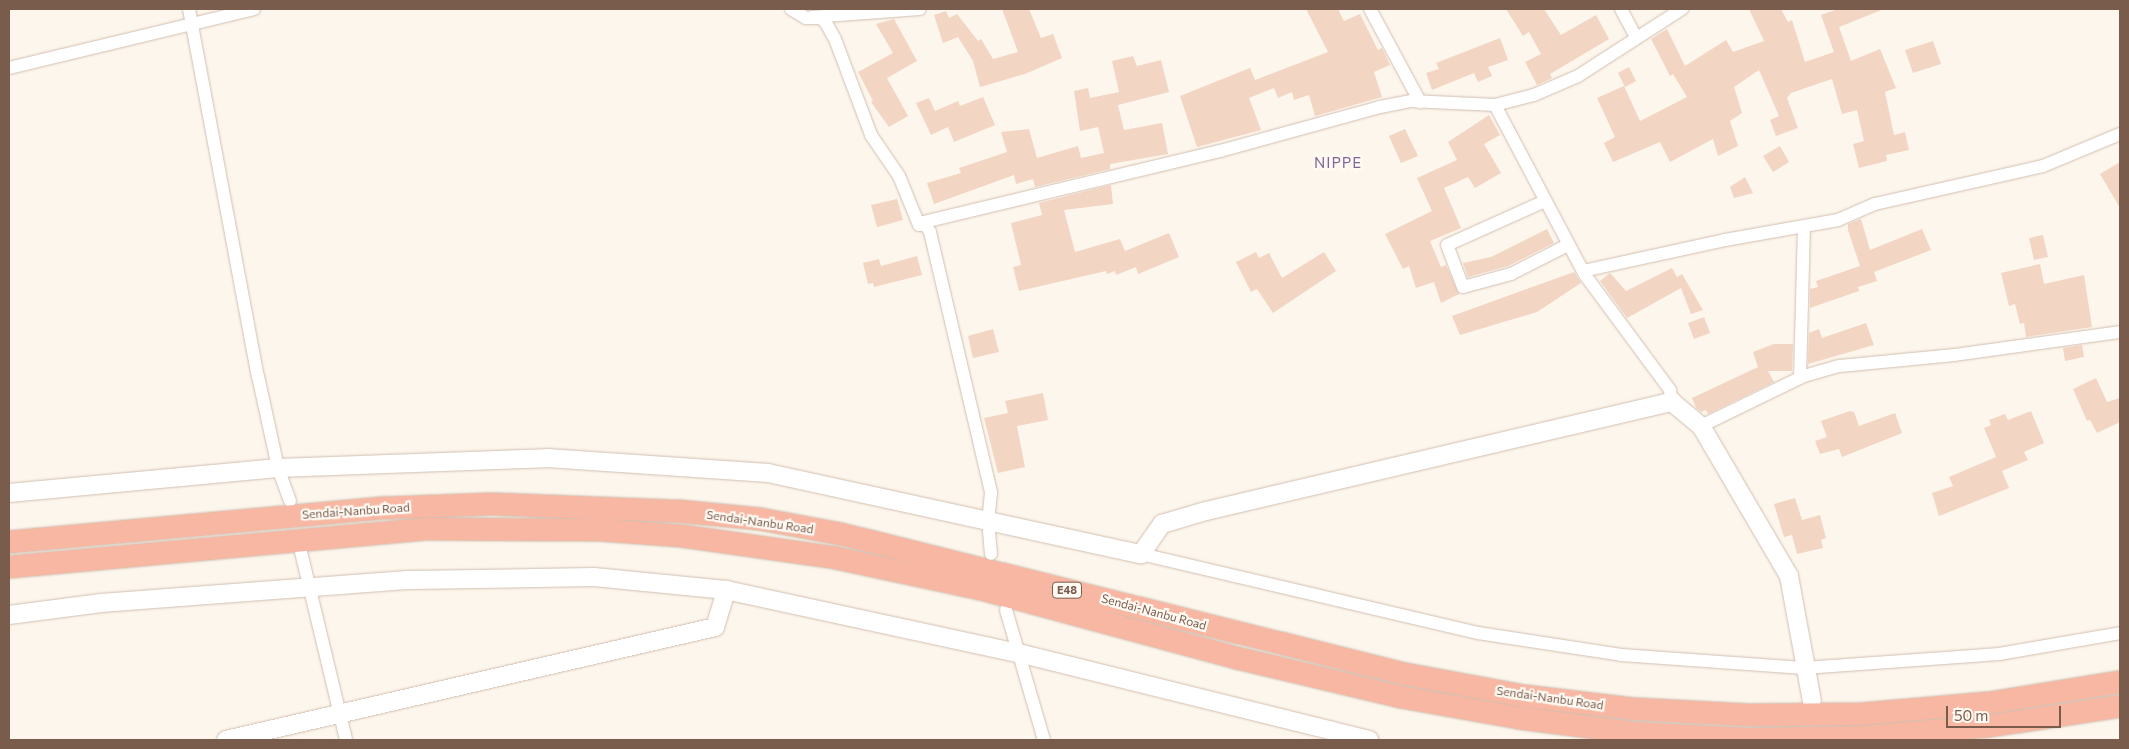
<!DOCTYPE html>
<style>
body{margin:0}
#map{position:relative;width:2129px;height:749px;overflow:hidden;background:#fdf6ec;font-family:Commissioner,sans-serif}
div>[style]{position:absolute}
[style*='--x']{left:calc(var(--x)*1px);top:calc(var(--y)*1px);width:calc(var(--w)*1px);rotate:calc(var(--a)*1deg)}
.building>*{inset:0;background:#f3d5c3}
.roads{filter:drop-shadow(0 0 1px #d1beb0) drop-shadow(0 0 1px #d1beb0)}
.street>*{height:12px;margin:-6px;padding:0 6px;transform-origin:6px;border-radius:6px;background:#fff}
.secondary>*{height:18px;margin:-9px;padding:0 9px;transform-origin:9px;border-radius:9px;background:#fff}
.highway>*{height:22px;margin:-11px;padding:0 11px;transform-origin:11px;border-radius:11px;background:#f7b7a3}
span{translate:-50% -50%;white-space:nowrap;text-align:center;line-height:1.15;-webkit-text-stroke:4.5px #fffaf3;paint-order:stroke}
.shield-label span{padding:1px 4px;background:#fffaf3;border:1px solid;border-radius:4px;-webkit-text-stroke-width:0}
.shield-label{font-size:11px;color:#7a5c4d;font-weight:700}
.street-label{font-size:12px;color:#7a5c4d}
.quarter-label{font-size:15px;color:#846695;letter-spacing:1px}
.frame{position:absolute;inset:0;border:10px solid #7a5c4d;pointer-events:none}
.scale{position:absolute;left:1946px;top:706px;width:115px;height:22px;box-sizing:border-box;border:2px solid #7a5c4d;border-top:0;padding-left:6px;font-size:15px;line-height:18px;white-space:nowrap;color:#7a5c4d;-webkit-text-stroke:4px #fffaf3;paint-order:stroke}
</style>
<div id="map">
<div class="building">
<i style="clip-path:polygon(1002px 9px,1029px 9px,1041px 38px,1053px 34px,1062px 58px,1025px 74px,980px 87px,973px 61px,958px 37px,943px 43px,934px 15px,946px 11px,949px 18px,957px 14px,978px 41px,981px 39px,993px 59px,1018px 52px)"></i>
<i style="clip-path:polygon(1306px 9px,1338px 9px,1344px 21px,1360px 14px,1378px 50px,1382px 48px,1390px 65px,1374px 72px,1382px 97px,1315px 116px,1309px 95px,1294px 100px,1292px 92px,1278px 98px,1274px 88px,1249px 98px,1261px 130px,1197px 147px,1180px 96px,1250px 68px,1255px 80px,1328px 52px)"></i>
<i style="clip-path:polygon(1506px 9px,1544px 9px,1561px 35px,1596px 15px,1609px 39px,1550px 74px,1552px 78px,1537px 85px,1525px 62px,1541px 54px,1529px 32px,1523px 36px)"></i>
<i style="clip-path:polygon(1749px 9px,1781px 9px,1788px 22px,1792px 20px,1805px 62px,1834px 52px,1821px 15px,1838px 9px,1884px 9px,1839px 27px,1851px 61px,1880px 49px,1896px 88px,1885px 92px,1894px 135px,1905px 132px,1909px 150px,1886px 155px,1887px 161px,1859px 168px,1853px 144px,1864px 141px,1857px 110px,1842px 114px,1832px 79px,1791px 93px,1787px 98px,1798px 128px,1776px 136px,1770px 120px,1779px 116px,1759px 70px,1734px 87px,1742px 113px,1730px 121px,1738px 146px,1718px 156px,1713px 139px,1670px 162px,1660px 142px,1613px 162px,1604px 143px,1615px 137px,1597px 98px,1624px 86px,1640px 121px,1687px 97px,1673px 74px,1670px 76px,1651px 39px,1667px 29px,1685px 66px,1726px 40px,1733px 52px,1764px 41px)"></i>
<i style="clip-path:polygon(894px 19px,917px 61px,887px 78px,908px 116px,889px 127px,871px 102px,873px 101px,858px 72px,893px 53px,876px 24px)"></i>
<i style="clip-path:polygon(1500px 38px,1508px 60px,1488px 67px,1492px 76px,1478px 82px,1474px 73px,1432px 90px,1426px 73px,1439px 69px,1436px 63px)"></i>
<i style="clip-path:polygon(1933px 41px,1941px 64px,1913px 73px,1905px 50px)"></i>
<i style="clip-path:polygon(1133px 56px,1137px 66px,1161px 60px,1169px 92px,1118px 105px,1124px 130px,1162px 123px,1168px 154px,1110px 164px,1110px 169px,1035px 187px,1033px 179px,1016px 184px,1014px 175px,934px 204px,927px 183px,961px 173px,959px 168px,1007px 152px,1001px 132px,1029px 129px,1037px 158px,1078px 146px,1081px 158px,1104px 153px,1098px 127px,1080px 131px,1074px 91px,1088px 88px,1090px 98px,1119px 92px,1112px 61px)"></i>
<i style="clip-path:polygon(1629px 67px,1636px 81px,1625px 87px,1618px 73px)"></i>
<i style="clip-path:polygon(983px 97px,995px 125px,954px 142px,948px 127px,931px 135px,916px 103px,929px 98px,935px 111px,958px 101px,960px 106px)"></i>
<i style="clip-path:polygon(1489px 115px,1500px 135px,1484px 144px,1501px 173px,1475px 188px,1468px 177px,1444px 188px,1461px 228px,1430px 241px,1441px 267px,1446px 265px,1459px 294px,1441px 303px,1434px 282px,1416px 288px,1409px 266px,1403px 269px,1385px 234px,1432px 211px,1417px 178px,1457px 160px,1448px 142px)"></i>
<i style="clip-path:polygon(1405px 129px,1418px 156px,1401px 163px,1389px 136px)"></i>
<i style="clip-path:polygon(1780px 146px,1789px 162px,1773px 172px,1763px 156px)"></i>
<i style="clip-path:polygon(2120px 162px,2120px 208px,2100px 174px)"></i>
<i style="clip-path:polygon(1745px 177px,1753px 193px,1734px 198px,1730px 187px)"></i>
<i style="clip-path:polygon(1111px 185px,1113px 204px,1064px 210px,1075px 252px,1120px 239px,1125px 251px,1169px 233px,1179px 257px,1138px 274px,1136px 267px,1116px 275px,1115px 271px,1107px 274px,1106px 271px,1019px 291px,1013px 267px,1021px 265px,1011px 223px,1042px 215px,1039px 203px)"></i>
<i style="clip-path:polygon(897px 199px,903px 220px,877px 227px,871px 205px)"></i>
<i style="clip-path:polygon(1861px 219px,1870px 250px,1922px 229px,1931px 250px,1874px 272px,1877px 281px,1858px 287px,1859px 291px,1810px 308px,1810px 289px,1818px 287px,1816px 281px,1860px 266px,1848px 230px,1848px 224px)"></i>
<i style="clip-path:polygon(1547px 229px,1554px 243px,1508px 266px,1468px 277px,1463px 263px,1491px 257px)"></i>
<i style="clip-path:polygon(2043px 235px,2048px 257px,2034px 260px,2029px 238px)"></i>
<i style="clip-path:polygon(1256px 252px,1259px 258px,1269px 253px,1282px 278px,1324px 252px,1336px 271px,1273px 313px,1257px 289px,1251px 292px,1236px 262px)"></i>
<i style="clip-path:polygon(917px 256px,922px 275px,874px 287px,873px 283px,868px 284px,863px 263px,879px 259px,881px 266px)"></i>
<i style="clip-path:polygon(2040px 264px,2044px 284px,2084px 275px,2092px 327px,2026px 337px,2024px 323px,2020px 324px,2015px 304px,2009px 306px,2001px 273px)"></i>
<i style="clip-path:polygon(1672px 268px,1677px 277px,1682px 274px,1703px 310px,1691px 314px,1681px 288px,1627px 318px,1600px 281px,1610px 273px,1626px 291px)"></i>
<i style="clip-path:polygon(1574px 272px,1581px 283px,1537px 312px,1460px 335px,1452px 316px)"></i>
<i style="clip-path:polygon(1704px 317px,1710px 333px,1694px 339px,1688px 323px)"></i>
<i style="clip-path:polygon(1866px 323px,1874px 345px,1808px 364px,1809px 333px,1819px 329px,1822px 338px)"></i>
<i style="clip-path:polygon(993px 329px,999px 352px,973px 358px,968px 336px)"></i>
<i style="clip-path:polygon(1774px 344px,1793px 344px,1792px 371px,1768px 371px,1774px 382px,1708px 414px,1706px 410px,1701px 412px,1696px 408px,1692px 398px,1758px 367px,1753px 352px)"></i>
<i style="clip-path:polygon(2082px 345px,2084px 357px,2065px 361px,2063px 348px)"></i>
<i style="clip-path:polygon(2096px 378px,2107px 402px,2120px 398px,2120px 422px,2097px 433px,2090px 420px,2087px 421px,2073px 389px)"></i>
<i style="clip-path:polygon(1043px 393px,1048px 420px,1017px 426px,1025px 467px,998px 473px,984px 418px,1008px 413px,1005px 401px)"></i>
<i style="clip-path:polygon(1850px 411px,1854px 412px,1859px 426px,1895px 413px,1902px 433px,1842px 457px,1839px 449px,1820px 454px,1815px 441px,1827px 437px,1821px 421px)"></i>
<i style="clip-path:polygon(2031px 411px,2044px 443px,2024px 452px,2028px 460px,2002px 471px,2009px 488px,1939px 516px,1932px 493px,1953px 486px,1949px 477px,1996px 457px,1984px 428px,1991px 425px,1989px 420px,2005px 414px,2008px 420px)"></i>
<i style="clip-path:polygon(1795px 498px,1802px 520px,1820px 515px,1826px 538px,1821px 540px,1823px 548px,1797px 554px,1792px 535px,1784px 537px,1774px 504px)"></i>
</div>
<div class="roads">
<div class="street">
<i style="--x:189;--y:9;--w:373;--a:79.4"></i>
<i style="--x:258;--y:376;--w:94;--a:77.7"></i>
<i style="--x:278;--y:468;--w:35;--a:70"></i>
<i style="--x:791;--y:9;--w:17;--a:31"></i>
<i style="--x:806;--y:18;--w:15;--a:0"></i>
<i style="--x:821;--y:18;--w:7;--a:45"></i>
<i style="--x:826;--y:23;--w:18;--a:61"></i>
<i style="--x:835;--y:39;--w:103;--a:69.4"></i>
<i style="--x:871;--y:135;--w:50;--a:55.7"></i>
<i style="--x:899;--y:176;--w:53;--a:67.8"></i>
<i style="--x:919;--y:225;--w:6;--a:-31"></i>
<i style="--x:924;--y:222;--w:12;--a:59"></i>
<i style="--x:930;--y:232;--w:268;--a:76.8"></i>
<i style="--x:991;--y:493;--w:27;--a:96"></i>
<i style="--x:988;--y:520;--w:34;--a:85"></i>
<i style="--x:1370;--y:9;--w:106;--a:61.7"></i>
<i style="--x:1621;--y:9;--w:32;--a:62"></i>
<i style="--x:812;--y:17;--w:108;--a:-4.2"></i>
<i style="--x:9;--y:68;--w:252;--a:-13.5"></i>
<i style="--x:1495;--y:105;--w:192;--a:62.1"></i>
<i style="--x:1585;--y:275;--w:143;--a:53.5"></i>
<i style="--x:1670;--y:390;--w:12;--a:81"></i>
<i style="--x:1545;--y:201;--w:107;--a:155.8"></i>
<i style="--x:1447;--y:245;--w:45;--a:69.1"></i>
<i style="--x:1463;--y:287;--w:50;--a:-15.2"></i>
<i style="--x:1511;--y:274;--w:64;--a:-27"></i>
<i style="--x:924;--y:222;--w:304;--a:-13.5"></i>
<i style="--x:1220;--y:151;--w:166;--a:-15.4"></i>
<i style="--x:1380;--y:107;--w:32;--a:-11"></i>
<i style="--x:1411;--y:101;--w:84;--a:2.7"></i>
<i style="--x:1495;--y:105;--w:40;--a:-14.4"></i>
<i style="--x:1534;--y:95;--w:48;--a:-23.4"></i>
<i style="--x:1578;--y:76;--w:124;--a:-32.8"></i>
<i style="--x:1583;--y:271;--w:145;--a:-12.3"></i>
<i style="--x:1725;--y:240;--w:115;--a:-10"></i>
<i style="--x:1838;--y:220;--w:40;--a:-23.4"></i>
<i style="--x:1875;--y:204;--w:172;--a:-12.7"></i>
<i style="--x:2043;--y:166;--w:83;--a:-22.6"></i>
<i style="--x:1800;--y:378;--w:151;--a:-88.5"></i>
<i style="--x:1701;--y:426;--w:114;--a:-25.9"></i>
<i style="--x:1804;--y:376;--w:37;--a:-16"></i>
<i style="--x:1840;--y:366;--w:115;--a:-5.5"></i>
<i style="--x:1954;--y:355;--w:168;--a:-7.9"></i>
<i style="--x:301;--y:552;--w:193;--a:76.5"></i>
<i style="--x:1141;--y:554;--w:346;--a:13.2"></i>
<i style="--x:1478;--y:633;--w:145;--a:8.7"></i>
<i style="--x:1621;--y:655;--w:183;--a:4.1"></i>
<i style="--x:1804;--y:668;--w:196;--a:-4.1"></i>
<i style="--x:1999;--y:654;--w:123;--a:-9.8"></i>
<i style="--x:1006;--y:610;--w:135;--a:73.7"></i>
</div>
<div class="secondary">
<i style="--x:9;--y:493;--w:270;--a:-5.3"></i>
<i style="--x:278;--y:468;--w:269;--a:-2.1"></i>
<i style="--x:547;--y:458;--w:222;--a:3.9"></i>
<i style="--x:768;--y:473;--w:382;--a:12.3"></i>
<i style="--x:1141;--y:554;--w:37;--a:-55"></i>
<i style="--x:1162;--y:524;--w:46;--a:-16.5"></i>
<i style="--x:1206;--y:511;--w:479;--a:-13.2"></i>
<i style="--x:1672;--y:402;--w:38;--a:40"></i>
<i style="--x:1701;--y:426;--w:174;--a:59.6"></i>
<i style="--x:1789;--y:576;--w:127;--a:79.6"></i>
<i style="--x:9;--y:615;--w:93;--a:-7.4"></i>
<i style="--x:101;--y:603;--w:310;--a:-4.3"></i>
<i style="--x:410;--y:580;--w:184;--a:-0.9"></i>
<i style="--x:594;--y:577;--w:133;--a:5.6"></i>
<i style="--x:726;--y:590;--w:299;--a:12.2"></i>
<i style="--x:1018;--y:653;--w:362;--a:13.9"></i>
<i style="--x:226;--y:740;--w:502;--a:-13.01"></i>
<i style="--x:715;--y:627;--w:39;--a:-73"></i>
</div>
<div class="highway">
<i style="--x:9;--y:542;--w:378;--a:-5.2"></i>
<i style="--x:385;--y:508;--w:107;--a:-2.1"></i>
<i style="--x:492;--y:504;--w:186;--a:2.2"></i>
<i style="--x:678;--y:511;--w:82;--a:5.6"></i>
<i style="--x:760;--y:519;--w:82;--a:10.5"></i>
<i style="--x:841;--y:534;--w:581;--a:13.94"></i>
<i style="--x:1405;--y:674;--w:121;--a:10.5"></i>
<i style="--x:1524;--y:696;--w:112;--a:6.7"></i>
<i style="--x:1635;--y:709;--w:113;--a:3"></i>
<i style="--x:1748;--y:715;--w:114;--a:-0.5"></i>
<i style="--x:1862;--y:714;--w:127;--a:-5"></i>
<i style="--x:1989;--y:703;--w:133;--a:-9.1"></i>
<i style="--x:9;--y:567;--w:418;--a:-5.2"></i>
<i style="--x:425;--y:529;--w:176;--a:0.3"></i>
<i style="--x:601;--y:530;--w:81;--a:4.2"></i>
<i style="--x:682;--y:536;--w:156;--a:8.1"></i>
<i style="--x:836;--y:558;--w:148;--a:12.1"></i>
<i style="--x:981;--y:589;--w:265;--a:15.1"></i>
<i style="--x:1237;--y:658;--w:169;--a:13.4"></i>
<i style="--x:1401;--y:697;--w:120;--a:10.1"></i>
<i style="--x:1519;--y:718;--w:116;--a:7.4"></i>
<i style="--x:1634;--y:733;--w:112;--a:3.1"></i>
<i style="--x:1746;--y:739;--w:117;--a:-1"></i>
<i style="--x:1863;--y:737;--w:127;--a:-5"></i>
<i style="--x:1990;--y:726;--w:132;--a:-8.7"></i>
</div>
</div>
<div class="shield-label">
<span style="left:1067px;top:590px">E48</span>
</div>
<div class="street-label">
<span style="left:356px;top:511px;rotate:-4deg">Sendai-Nanbu Road</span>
<span style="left:760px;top:522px;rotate:8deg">Sendai-Nanbu Road</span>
<span style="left:1154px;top:612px;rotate:15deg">Sendai-Nanbu Road</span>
<span style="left:1550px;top:698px;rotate:8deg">Sendai-Nanbu Road</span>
</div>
<div class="quarter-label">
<span style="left:1338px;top:163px">NIPPE</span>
</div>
<div class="frame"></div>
<div class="scale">50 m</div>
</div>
